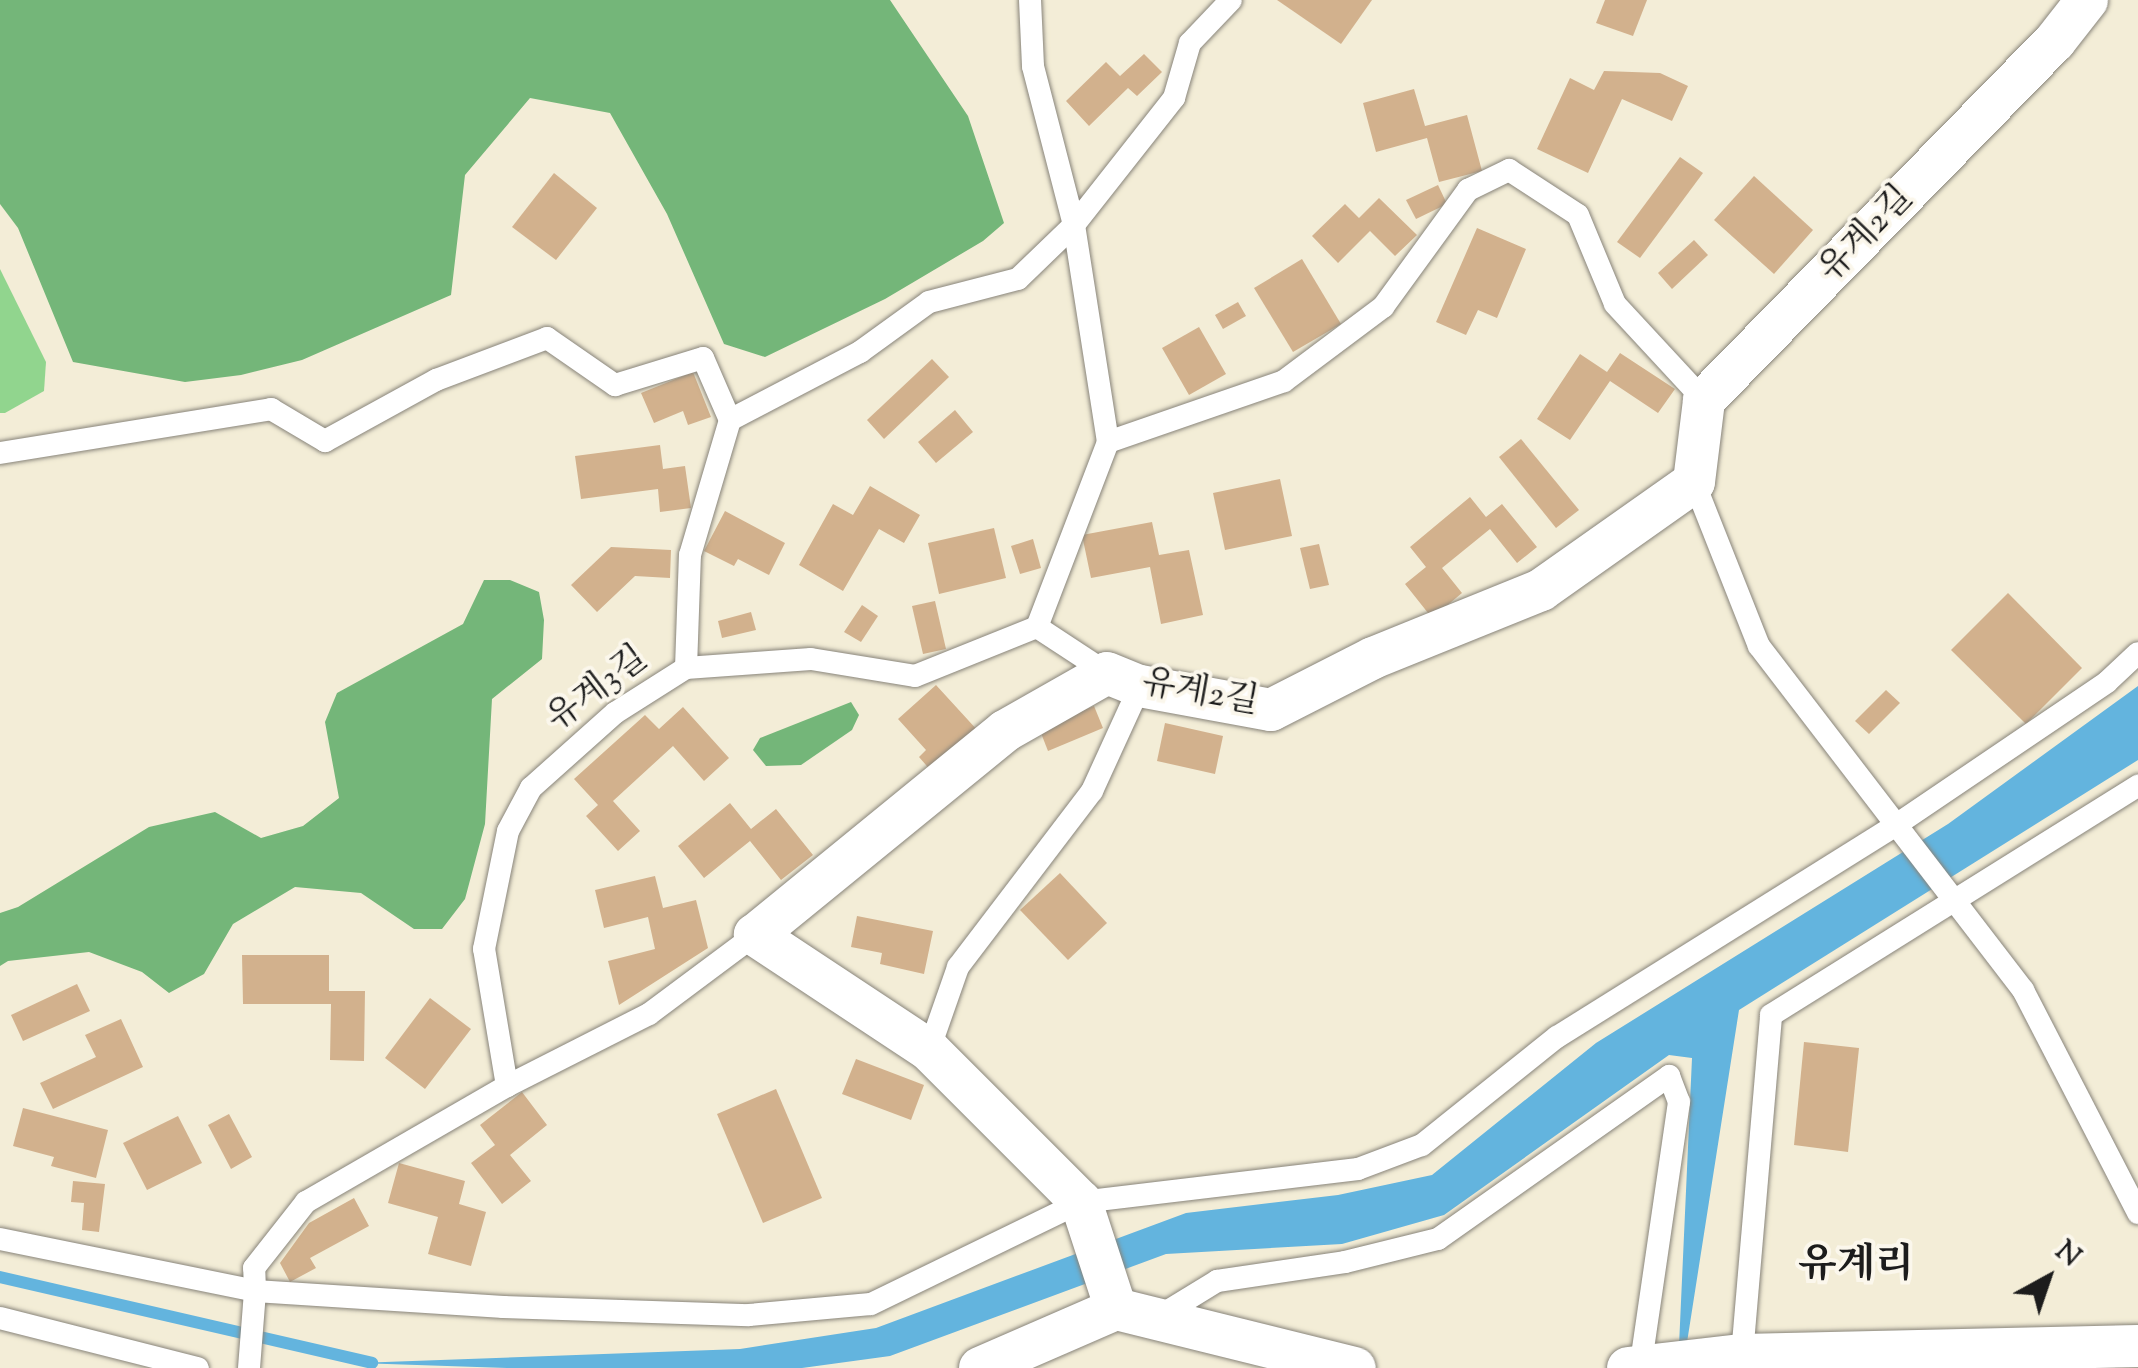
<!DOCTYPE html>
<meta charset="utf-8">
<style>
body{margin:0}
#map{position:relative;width:2138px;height:1368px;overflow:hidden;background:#f3edd7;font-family:"Sorts Mill Goudy","Noto Serif KR",serif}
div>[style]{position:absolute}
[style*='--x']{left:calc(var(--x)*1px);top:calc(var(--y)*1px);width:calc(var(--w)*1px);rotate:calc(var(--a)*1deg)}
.green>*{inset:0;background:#91d58e}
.forest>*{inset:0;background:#74b679}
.water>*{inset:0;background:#63b4de}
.stream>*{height:12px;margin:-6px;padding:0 6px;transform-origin:6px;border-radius:6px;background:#63b4de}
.building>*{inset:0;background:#d2b18d}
.roads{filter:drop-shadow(0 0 2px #88847a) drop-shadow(0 0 2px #88847a)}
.service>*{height:22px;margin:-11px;padding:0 11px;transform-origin:11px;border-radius:11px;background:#fff}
.minor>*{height:42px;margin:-21px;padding:0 21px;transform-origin:21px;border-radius:21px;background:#fff}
span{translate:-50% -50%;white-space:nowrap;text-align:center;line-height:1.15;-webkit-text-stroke:8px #fbf7ec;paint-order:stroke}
.street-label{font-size:35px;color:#1c1c1c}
.quarter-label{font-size:40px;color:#1c1c1c;font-weight:700}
.north{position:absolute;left:1998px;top:1228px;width:100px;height:100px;-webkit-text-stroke:8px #fbf7ec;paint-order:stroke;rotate:40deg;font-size:28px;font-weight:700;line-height:40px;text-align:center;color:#1c1c1c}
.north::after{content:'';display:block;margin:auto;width:35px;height:45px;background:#1c1c1c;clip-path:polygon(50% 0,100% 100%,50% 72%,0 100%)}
</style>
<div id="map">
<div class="green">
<i style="clip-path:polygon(0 269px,46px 362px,44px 391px,5px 413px,0 413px)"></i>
</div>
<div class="forest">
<i style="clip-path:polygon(0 0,890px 0,968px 116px,1004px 223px,983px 241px,885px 299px,765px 357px,724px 344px,667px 214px,610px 113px,530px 98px,465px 175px,451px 295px,302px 360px,241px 375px,185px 382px,73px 362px,18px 228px,0 204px)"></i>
<i style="clip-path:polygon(484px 580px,510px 580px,539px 592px,544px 620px,542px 659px,492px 699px,485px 824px,465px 899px,442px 929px,414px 929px,361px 893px,295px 887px,233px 924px,204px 974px,169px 993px,142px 972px,89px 952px,8px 961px,0 966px,0 913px,18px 907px,149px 827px,215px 812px,261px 838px,303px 826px,339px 798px,325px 722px,337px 693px,463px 624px)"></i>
<i style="clip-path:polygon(851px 702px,859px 715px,852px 730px,801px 765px,766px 766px,753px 750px,760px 738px)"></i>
</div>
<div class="water">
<i style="clip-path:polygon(2138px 686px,2138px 760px,1739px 1010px,1683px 1368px,1678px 1368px,1692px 1058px,1669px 1055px,1444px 1215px,1342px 1244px,1166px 1254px,890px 1356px,802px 1368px,507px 1368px,357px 1363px,740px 1349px,876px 1328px,1186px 1213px,1338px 1195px,1432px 1175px,1596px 1043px,1948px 824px)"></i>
</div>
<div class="stream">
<i style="--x:0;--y:1277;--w:382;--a:13"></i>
</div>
<div class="building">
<i style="clip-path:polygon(1277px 0,1372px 0,1341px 44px)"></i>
<i style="clip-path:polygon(1605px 0,1647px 0,1633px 36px,1596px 23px)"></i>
<i style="clip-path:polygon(1144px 54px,1162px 72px,1137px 96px,1128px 88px,1089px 126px,1066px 101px,1106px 62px,1120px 76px)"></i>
<i style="clip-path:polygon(1604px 71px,1660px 73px,1688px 86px,1672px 121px,1622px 99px,1588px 173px,1537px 149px,1570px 78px,1594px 90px)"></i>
<i style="clip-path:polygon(1414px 89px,1425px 126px,1467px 115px,1482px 171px,1439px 182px,1427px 138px,1376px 152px,1363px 103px)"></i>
<i style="clip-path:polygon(1680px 157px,1703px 173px,1640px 258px,1617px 242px)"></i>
<i style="clip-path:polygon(554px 173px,597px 208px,556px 260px,512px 227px)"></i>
<i style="clip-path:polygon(1754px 176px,1813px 230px,1774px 274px,1714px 220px)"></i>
<i style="clip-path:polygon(1438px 185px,1447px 204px,1416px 219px,1406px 200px)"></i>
<i style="clip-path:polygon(1379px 198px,1417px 235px,1395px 256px,1370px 231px,1338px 263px,1312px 236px,1345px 204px,1359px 218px)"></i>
<i style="clip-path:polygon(1477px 228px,1526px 249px,1497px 318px,1478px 310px,1466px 335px,1436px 322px)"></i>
<i style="clip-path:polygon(1694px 240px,1708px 255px,1672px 289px,1658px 273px)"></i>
<i style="clip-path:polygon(1302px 259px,1341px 324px,1293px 352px,1254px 288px)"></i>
<i style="clip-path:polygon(1238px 302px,1246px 316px,1223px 329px,1215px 315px)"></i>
<i style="clip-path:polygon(1199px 327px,1226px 374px,1189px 395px,1162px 348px)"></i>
<i style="clip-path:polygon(1620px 353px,1675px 389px,1658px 413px,1610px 381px,1570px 440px,1537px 419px,1580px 354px,1607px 372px)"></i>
<i style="clip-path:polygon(932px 359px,949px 377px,884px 439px,867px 420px)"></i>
<i style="clip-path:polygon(693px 372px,711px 417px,688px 425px,683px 411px,654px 423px,641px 393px)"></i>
<i style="clip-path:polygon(955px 410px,973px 432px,936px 463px,918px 442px)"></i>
<i style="clip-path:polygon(1521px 439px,1579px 510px,1556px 528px,1499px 457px)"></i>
<i style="clip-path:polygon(660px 445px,663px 469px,685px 466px,691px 508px,660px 512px,658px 489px,581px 499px,575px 456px)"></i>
<i style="clip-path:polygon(1280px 479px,1292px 536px,1225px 550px,1213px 493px)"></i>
<i style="clip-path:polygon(870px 486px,920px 515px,904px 543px,879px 529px,843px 591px,799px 565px,833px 504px,853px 515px)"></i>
<i style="clip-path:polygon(1470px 497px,1486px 517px,1502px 504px,1537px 547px,1517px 563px,1490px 529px,1442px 568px,1462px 593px,1432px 618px,1405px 584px,1426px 567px,1410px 547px)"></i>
<i style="clip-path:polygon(725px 511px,785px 543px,769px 575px,738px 559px,734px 566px,704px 551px)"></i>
<i style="clip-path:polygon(1152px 522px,1159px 555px,1189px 550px,1203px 615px,1161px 624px,1150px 567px,1091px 578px,1082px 535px)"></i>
<i style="clip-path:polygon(994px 528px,1006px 578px,939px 594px,928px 543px)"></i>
<i style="clip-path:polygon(1033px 539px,1041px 568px,1020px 574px,1011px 546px)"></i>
<i style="clip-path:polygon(1319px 544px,1329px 585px,1310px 589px,1300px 548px)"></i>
<i style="clip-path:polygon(611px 547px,671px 550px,670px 578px,635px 576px,597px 612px,571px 585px)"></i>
<i style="clip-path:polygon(2008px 593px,2082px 668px,2026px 724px,1951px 650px)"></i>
<i style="clip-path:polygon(935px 601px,946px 649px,923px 654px,912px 606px)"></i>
<i style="clip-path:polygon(862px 605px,878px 616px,861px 642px,844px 632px)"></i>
<i style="clip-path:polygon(751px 612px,756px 630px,722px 638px,718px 621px)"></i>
<i style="clip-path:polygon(936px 685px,979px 732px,933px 773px,919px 757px,926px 750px,898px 719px)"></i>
<i style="clip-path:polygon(1886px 690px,1900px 703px,1869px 734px,1855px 721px)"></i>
<i style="clip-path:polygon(1094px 706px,1103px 728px,1048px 751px,1039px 728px)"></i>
<i style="clip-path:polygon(683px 707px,729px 758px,704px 781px,673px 746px,613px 801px,640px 831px,618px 851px,586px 816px,598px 805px,574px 779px,645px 715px,659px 729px)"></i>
<i style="clip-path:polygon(1165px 723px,1223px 736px,1215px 774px,1157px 761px)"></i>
<i style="clip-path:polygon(730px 803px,751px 829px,776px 809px,813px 855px,781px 880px,750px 841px,704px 878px,678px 846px)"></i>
<i style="clip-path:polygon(1060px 873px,1107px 923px,1068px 960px,1020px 910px)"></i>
<i style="clip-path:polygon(655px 876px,663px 908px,696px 900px,708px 948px,619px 1005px,608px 961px,655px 949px,648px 917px,604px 928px,595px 890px)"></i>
<i style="clip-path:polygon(857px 916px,933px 931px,924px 974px,880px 964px,882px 953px,851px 947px)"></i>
<i style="clip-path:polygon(242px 955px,329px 955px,329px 991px,365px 991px,364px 1061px,330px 1060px,331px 1004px,243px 1004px)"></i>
<i style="clip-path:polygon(77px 984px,90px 1011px,23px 1041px,11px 1015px)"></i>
<i style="clip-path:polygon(430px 998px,471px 1029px,425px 1089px,385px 1058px)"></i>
<i style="clip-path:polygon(121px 1019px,143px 1067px,53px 1109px,40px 1083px,96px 1057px,85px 1035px)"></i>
<i style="clip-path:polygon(1804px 1042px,1859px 1048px,1848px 1152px,1794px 1145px)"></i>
<i style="clip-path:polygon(856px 1059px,924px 1085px,911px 1120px,842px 1094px)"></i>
<i style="clip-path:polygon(776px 1089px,822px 1198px,763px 1223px,717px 1114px)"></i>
<i style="clip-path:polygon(522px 1092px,547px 1125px,510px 1155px,531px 1181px,502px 1204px,471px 1163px,495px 1145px,480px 1125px)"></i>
<i style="clip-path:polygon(23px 1108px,108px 1130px,96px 1178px,51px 1166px,54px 1157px,13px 1146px)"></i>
<i style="clip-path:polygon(229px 1114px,252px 1157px,231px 1169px,208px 1125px)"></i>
<i style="clip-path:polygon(178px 1116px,202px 1163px,147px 1190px,123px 1143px)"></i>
<i style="clip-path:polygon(399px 1163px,465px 1181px,459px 1204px,486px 1212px,471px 1266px,428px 1254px,438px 1217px,388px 1203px)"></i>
<i style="clip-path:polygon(73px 1181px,105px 1184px,99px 1232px,82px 1230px,84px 1203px,71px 1202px)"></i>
<i style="clip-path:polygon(354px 1198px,369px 1226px,310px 1258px,316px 1268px,290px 1282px,280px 1263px,309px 1223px)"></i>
</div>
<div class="roads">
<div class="service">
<i style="--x:1108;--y:442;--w:186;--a:-19.1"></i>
<i style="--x:1284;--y:381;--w:124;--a:-36.8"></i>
<i style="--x:1383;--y:307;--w:145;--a:-54"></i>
<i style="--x:1468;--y:190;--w:46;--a:-26"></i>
<i style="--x:1509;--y:170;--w:82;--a:33.1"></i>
<i style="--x:1578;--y:215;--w:96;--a:67.4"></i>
<i style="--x:1615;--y:304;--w:131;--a:47.2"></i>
<i style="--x:0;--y:453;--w:275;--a:-9.2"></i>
<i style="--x:271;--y:409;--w:63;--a:30.7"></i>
<i style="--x:325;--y:441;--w:127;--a:-28.8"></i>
<i style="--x:436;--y:380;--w:119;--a:-20.7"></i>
<i style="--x:547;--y:338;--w:83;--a:34.7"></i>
<i style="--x:615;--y:385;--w:92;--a:-17.1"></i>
<i style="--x:703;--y:358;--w:68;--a:66.5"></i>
<i style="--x:1694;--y:482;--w:176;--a:68.4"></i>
<i style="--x:1759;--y:646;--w:434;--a:52.5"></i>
<i style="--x:2023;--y:990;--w:251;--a:62.7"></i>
<i style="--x:1037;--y:627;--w:84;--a:33.3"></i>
<i style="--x:686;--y:668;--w:113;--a:-88"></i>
<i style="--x:690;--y:555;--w:141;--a:-73.5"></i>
<i style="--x:730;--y:420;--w:147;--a:-27.6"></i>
<i style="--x:860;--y:352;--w:85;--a:-35.9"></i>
<i style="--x:929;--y:302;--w:92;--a:-14.5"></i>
<i style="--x:1018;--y:279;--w:78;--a:-44"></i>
<i style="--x:1074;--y:225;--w:164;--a:-104.5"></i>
<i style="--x:1033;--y:66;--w:66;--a:-92.6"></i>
<i style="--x:929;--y:1050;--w:88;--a:-70.7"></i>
<i style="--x:958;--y:967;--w:221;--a:-52.7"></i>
<i style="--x:1092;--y:791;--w:115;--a:-65.4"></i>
<i style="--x:507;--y:1086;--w:159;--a:-26.9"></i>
<i style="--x:649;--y:1014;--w:132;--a:-36.7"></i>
<i style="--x:0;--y:1239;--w:260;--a:11.5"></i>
<i style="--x:255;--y:1291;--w:23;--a:-92"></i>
<i style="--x:254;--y:1268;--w:84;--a:-51.8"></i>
<i style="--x:306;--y:1202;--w:232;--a:-30"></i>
<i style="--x:507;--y:1086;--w:139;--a:-99.5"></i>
<i style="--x:484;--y:949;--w:120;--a:-78.5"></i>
<i style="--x:508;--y:831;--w:49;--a:-61.9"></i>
<i style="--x:531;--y:788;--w:113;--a:-41.8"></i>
<i style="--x:615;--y:713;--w:84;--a:-32.4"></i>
<i style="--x:686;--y:668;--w:125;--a:-4.1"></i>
<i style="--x:811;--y:659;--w:105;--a:9.3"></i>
<i style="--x:915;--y:676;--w:131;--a:-21.9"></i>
<i style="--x:1037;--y:627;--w:198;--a:-69"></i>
<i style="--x:1108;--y:442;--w:220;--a:-98.9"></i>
<i style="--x:1074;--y:225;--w:162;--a:-51.8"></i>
<i style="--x:1174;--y:98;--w:57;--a:-73.8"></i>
<i style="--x:1190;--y:43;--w:59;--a:-46.4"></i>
<i style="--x:0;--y:1318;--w:204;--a:14.2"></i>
<i style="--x:1155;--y:1319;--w:73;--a:-31.5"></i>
<i style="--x:1217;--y:1281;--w:129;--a:-8.4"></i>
<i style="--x:1345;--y:1262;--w:96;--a:-13.9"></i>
<i style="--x:1438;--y:1239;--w:283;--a:-35.2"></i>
<i style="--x:1669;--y:1076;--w:28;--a:69"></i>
<i style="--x:1679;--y:1102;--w:269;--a:98.3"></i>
<i style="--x:1742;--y:1355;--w:341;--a:-85.1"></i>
<i style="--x:1771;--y:1015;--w:433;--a:-32"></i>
<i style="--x:249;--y:1368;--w:77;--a:-85.5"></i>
<i style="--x:255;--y:1291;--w:249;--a:3.7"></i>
<i style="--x:503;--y:1307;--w:246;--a:1.9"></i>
<i style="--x:749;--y:1315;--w:122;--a:-5.2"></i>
<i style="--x:871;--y:1304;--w:233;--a:-25.9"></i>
<i style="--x:1081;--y:1202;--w:279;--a:-6.8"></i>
<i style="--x:1358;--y:1169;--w:68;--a:-20.6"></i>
<i style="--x:1422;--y:1145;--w:173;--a:-38.7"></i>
<i style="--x:1557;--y:1037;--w:400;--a:-32"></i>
<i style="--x:1896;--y:825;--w:255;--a:-34.1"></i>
<i style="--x:2107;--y:682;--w:42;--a:-43.1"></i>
</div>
<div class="minor">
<i style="--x:1116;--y:1309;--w:113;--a:-108.1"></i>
<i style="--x:1081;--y:1202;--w:215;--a:-135"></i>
<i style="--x:929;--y:1050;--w:209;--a:-146.5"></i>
<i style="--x:755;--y:935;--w:323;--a:-39.2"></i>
<i style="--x:1005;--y:731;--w:117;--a:-29.6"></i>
<i style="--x:1107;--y:673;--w:35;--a:22"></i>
<i style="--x:1140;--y:686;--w:133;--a:10.4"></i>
<i style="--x:1271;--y:710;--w:114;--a:-27"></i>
<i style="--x:1373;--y:658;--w:181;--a:-22"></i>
<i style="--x:1541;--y:590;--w:187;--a:-35.2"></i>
<i style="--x:1694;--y:482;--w:83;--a:-83"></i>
<i style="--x:1704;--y:400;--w:502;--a:-45.65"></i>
<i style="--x:2055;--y:41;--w:52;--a:-52"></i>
<i style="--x:980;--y:1368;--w:148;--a:-23.5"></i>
<i style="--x:1116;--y:1309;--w:246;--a:13.9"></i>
<i style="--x:1628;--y:1368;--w:115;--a:-6.5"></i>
<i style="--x:1742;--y:1355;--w:396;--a:-1.3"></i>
</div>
</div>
<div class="street-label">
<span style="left:1867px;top:235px;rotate:-46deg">유계2길</span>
<span style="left:598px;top:690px;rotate:-37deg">유계3길</span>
<span style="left:1200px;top:694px;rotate:10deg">유계2길</span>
</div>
<div class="quarter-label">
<span style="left:1856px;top:1267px">유계리</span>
</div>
<div class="north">N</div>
</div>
